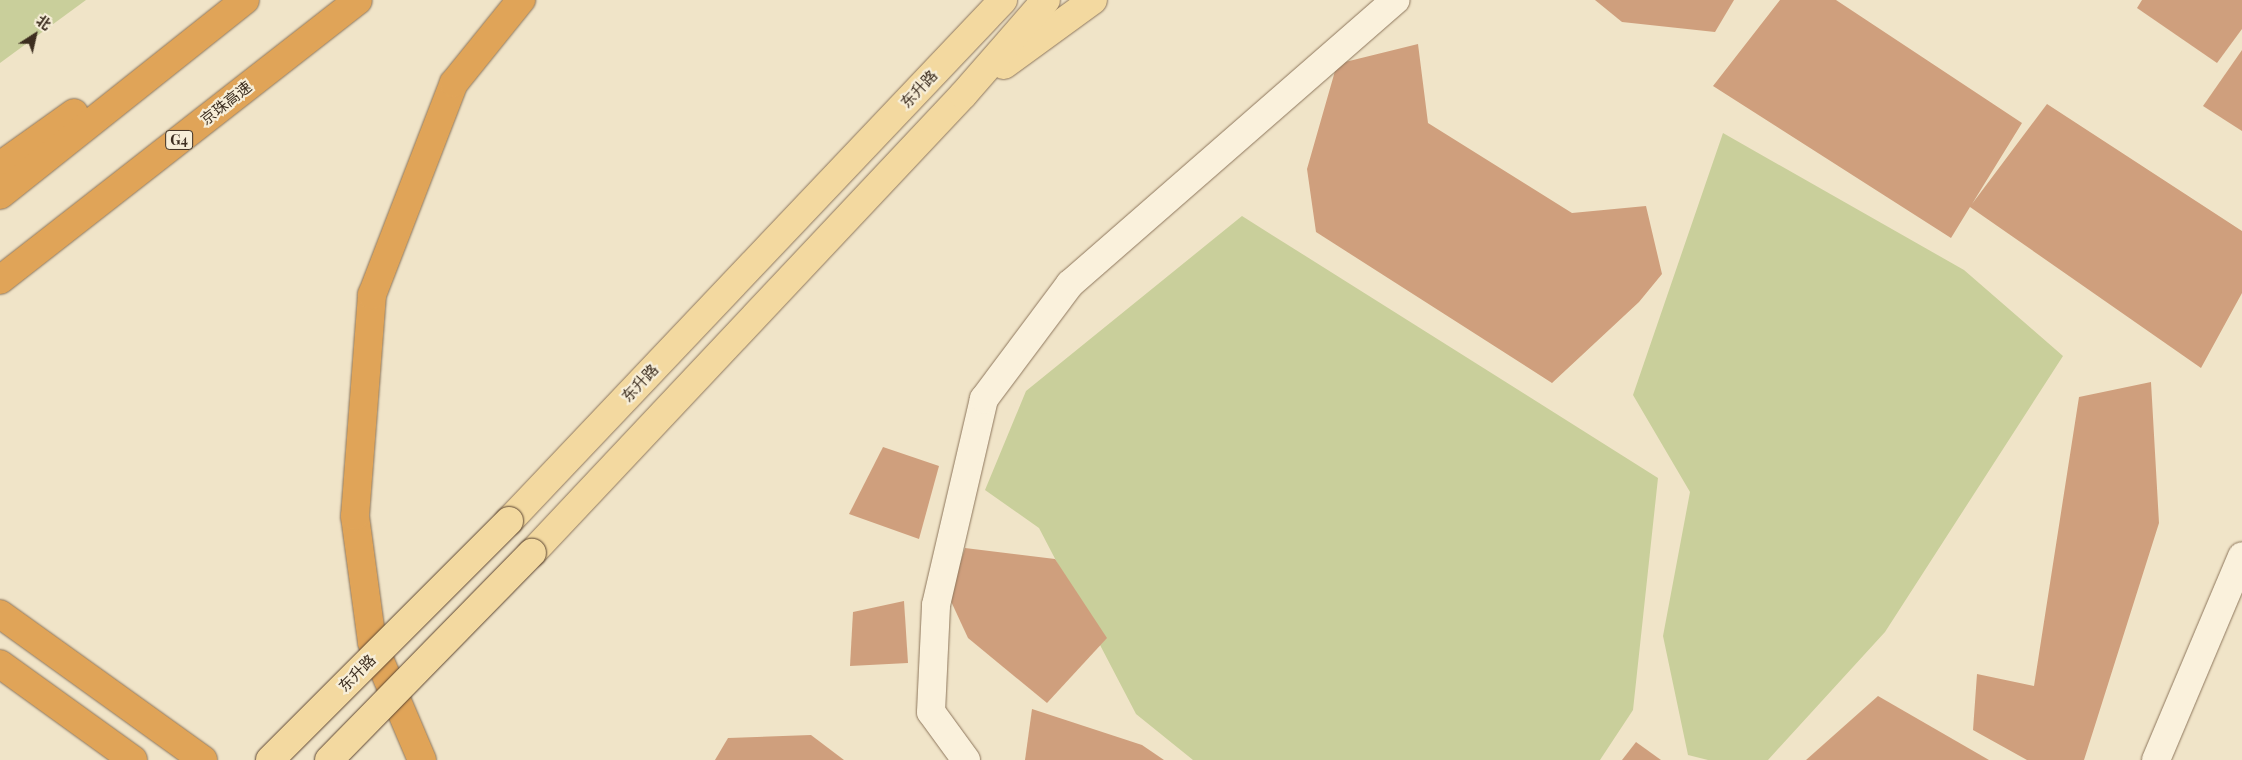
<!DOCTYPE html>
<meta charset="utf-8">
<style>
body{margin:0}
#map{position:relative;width:2242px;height:760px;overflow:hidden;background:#f0e4c8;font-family:"Playfair Display","Noto Sans SC",serif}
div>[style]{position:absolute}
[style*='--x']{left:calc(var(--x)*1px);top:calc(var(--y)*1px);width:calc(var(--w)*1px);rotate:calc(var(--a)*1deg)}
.green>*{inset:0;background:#c9cf9b}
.building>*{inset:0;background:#cf9f7d}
.roads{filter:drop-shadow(0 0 1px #8d765c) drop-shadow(0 0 1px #8d765c)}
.minor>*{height:28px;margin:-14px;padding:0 14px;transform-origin:14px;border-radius:14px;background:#faf1dc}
.major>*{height:28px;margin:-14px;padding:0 14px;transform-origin:14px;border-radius:14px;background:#f3d9a0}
.highway>*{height:28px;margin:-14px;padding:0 14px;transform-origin:14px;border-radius:14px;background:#e0a458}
.bridges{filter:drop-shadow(0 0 1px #5b4430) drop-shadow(0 0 1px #5b4430)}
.major-bridge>*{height:28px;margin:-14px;padding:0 14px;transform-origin:14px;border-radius:14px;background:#f3d9a0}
span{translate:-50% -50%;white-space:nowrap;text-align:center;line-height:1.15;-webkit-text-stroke:4.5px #f7eed8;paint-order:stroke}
.shield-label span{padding:1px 4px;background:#f7eed8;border:1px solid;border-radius:4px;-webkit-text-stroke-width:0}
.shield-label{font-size:14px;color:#3d2e20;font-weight:700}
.street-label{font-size:15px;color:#3d2e20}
.north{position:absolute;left:10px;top:10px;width:50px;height:50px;-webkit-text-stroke:4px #f7eed8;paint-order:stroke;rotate:35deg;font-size:14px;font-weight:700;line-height:20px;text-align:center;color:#3d2e20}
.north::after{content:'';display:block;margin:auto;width:18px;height:22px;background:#3d2e20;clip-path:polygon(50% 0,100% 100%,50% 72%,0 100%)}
</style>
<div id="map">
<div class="green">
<i style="clip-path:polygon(0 0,86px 0,0 63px)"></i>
<i style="clip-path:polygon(1723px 133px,1964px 270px,2063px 356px,1885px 632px,1768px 760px,1708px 760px,1688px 755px,1663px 636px,1690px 492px,1633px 395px)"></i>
<i style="clip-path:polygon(1242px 216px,1658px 478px,1633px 710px,1600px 760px,1193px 760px,1136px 714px,1039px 528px,985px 490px,1026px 391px)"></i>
</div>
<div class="building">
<i style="clip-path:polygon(1595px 0,1734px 0,1715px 32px,1622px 22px)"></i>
<i style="clip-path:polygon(1780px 0,1836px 0,2022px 123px,1972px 204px,2047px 104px,2242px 231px,2242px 293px,2201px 368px,1970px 207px,1951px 238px,1713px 86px)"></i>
<i style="clip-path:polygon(2142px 0,2242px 0,2242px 29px,2217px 63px,2137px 8px)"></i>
<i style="clip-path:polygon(1418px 44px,1428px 123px,1572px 213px,1646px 206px,1662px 274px,1639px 302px,1552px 383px,1316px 232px,1307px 169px,1337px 64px)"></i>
<i style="clip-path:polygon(2242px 50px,2242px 131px,2203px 106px)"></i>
<i style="clip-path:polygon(2151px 382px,2159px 523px,2084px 760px,2027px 760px,1973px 730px,1977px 674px,2034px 686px,2079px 397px)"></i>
<i style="clip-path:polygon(883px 447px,939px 466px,919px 539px,849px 514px)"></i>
<i style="clip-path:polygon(965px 548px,1055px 559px,1107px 638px,1047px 703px,968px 638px,949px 597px)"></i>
<i style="clip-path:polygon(904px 601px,908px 663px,850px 666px,853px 612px)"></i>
<i style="clip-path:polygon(1878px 696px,1989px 760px,1806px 760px)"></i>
<i style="clip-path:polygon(1032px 709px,1142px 745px,1164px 760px,1025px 760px)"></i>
<i style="clip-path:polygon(811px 735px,844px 760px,715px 760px,728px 738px)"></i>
<i style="clip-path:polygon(1636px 742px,1661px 760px,1622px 760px)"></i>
</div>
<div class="roads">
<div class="minor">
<i style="--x:966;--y:760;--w:59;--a:-126.1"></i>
<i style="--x:931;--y:712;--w:107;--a:-87.3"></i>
<i style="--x:936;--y:605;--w:212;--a:-76.9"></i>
<i style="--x:984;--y:399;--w:144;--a:-53.2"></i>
<i style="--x:1070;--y:284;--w:432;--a:-41.1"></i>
<i style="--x:2156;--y:760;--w:221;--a:-67.1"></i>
</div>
<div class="major">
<i style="--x:1004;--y:65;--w:110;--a:-36.1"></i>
<i style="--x:509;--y:521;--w:718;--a:-46.52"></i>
<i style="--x:532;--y:553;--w:629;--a:-46.74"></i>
<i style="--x:963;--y:95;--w:126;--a:-48.9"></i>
</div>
<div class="highway">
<i style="--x:0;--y:166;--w:91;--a:-35.6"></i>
<i style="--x:0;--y:195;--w:313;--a:-38.5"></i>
<i style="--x:0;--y:280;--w:454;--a:-38"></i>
<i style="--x:0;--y:614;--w:250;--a:35.7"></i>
<i style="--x:0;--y:664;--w:164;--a:35.8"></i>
<i style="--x:422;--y:760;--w:128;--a:-113"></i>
<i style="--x:372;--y:642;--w:127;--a:-97.7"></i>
<i style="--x:355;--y:516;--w:222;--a:-85.6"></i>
<i style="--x:372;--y:295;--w:227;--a:-68.9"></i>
<i style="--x:454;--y:83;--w:107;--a:-51.1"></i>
</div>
</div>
<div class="bridges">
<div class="major-bridge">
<i style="--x:270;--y:760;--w:338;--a:-45"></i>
<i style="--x:329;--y:760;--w:290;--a:-45.6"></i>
</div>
</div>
<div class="shield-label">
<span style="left:179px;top:140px">G4</span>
</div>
<div class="street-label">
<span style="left:919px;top:89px;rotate:-47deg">东升路</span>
<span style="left:226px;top:103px;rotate:-38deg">京珠高速</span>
<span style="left:640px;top:383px;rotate:-47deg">东升路</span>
<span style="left:357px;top:673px;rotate:-45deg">东升路</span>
</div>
<div class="north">北</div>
</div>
